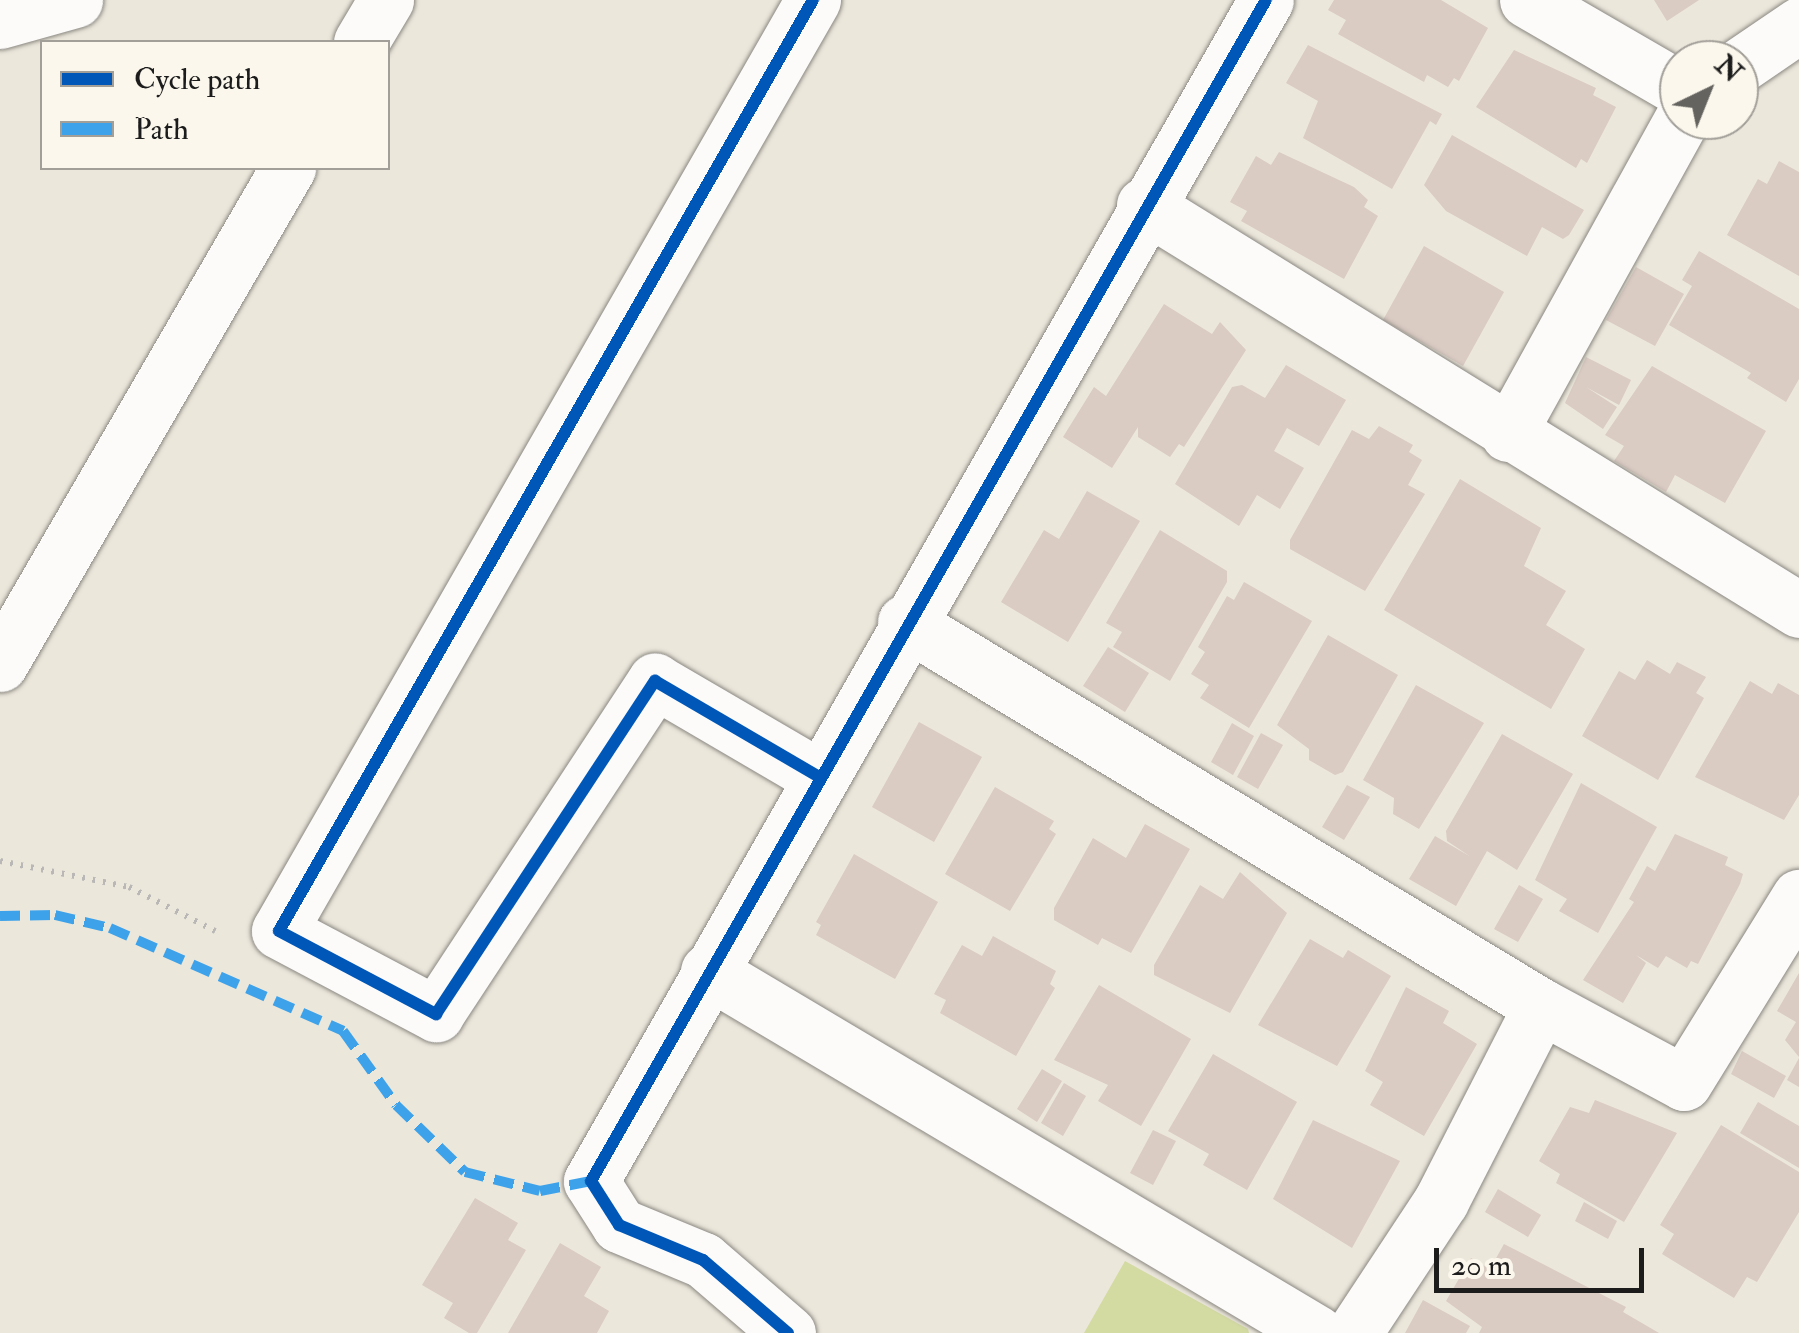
<!DOCTYPE html>
<style>
body{margin:0}
#map{position:relative;width:1799px;height:1333px;overflow:hidden;background:#ece7db;font-family:"IM FELL Double Pica",serif}
div>[style]{position:absolute}
[style*='--x']{left:calc(var(--x)*1px);top:calc(var(--y)*1px);width:calc(var(--w)*1px);rotate:calc(var(--a)*1deg)}
.green>*{inset:0;background:#d3daa2}
.building>*{inset:0;background:#dacbc3}
.path>*{height:6px;margin-top:-3px;transform-origin:0;background:repeating-linear-gradient(90deg,#b9b8b6 0 2.5px,transparent 0 10.5px)}
.roads{filter:drop-shadow(0 0 2px #8a8882) drop-shadow(0 0 2px #8a8882)}
.minor>*{height:55px;margin:-27.5px;padding:0 27.5px;transform-origin:27.5px;border-radius:27.5px;background:#fcfbfa}
.quiet>*{height:10px;margin-top:-5px;transform-origin:0;background:repeating-linear-gradient(90deg,#3da2ea 0 20px,transparent 0 30px)}
.cycleway>*{height:12px;margin:-6px;padding:0 6px;transform-origin:6px;border-radius:6px;background:#0057b8}
span{translate:-50% -50%;white-space:nowrap;text-align:center;line-height:1.15;-webkit-text-stroke:9px #fbf7ec;paint-order:stroke}
.legend{position:absolute;left:40px;top:40px;width:350px;height:130px;box-sizing:border-box;background:#fbf7ec;border:2px solid #a29f99;margin:0;padding:12px 18px;list-style:none;font-size:30px;color:#1c1c1c}
.legend li{display:flex;align-items:center;gap:20px;height:50px}
.legend b{width:50px;border:2px solid #a29f99}
.north{position:absolute;left:1659px;top:40px;width:100px;height:100px;box-sizing:border-box;background:#fbf7ec;border:2px solid #a29f99;border-radius:50%;rotate:43deg;font-size:28px;font-weight:700;line-height:40px;text-align:center;color:#1c1c1c}
.north::after{content:'';display:block;margin:auto;width:35px;height:45px;background:#65635f;clip-path:polygon(50% 0,100% 100%,50% 72%,0 100%)}
.scale{position:absolute;left:1434px;top:1248px;width:210px;height:45px;box-sizing:border-box;border:5px solid #1c1c1c;border-top:0;padding-left:12px;font-size:30px;line-height:35px;white-space:nowrap;color:#1c1c1c;-webkit-text-stroke:8px #fbf7ec;paint-order:stroke}
</style>
<div id="map">
<div class="green">
<i style="clip-path:polygon(1125px 1261px,1248px 1329px,1249px 1333px,1084px 1333px)"></i>
</div>
<div class="building">
<i style="clip-path:polygon(1334px 0,1441px 0,1488px 28px,1459px 81px,1454px 78px,1448px 87px,1427px 75px,1424px 82px,1338px 34px,1346px 20px,1328px 10px)"></i>
<i style="clip-path:polygon(1654px 0,1699px 0,1667px 21px)"></i>
<i style="clip-path:polygon(1308px 45px,1442px 114px,1436px 125px,1430px 121px,1392px 189px,1303px 138px,1318px 101px,1286px 83px)"></i>
<i style="clip-path:polygon(1514px 50px,1596px 88px,1593px 95px,1616px 107px,1587px 163px,1581px 159px,1576px 168px,1476px 107px)"></i>
<i style="clip-path:polygon(1452px 135px,1584px 210px,1569px 235px,1563px 239px,1542px 227px,1527px 256px,1446px 211px,1424px 185px)"></i>
<i style="clip-path:polygon(1279px 152px,1354px 187px,1368px 200px,1364px 207px,1378px 216px,1344px 279px,1241px 221px,1247px 211px,1230px 202px,1256px 156px,1271px 165px)"></i>
<i style="clip-path:polygon(1779px 161px,1799px 172px,1799px 276px,1727px 235px,1758px 179px,1767px 184px)"></i>
<i style="clip-path:polygon(1424px 246px,1504px 292px,1463px 366px,1383px 320px)"></i>
<i style="clip-path:polygon(1699px 251px,1799px 309px,1799px 379px,1786px 402px,1747px 378px,1751px 373px,1669px 325px,1692px 286px,1682px 280px)"></i>
<i style="clip-path:polygon(1636px 267px,1684px 294px,1655px 346px,1606px 320px)"></i>
<i style="clip-path:polygon(1164px 304px,1212px 334px,1220px 322px,1246px 350px,1184px 447px,1179px 444px,1170px 457px,1138px 437px,1138px 427px,1112px 468px,1063px 437px,1094px 387px,1106px 396px)"></i>
<i style="clip-path:polygon(1586px 357px,1631px 380px,1619px 405px,1586px 387px,1617px 407px,1603px 429px,1565px 403px)"></i>
<i style="clip-path:polygon(1286px 365px,1346px 400px,1319px 446px,1287px 428px,1274px 451px,1304px 468px,1280px 509px,1257px 495px,1239px 526px,1175px 484px,1232px 387px,1242px 385px,1265px 398px)"></i>
<i style="clip-path:polygon(1652px 366px,1766px 431px,1725px 503px,1675px 475px,1666px 492px,1614px 461px,1624px 446px,1605px 435px)"></i>
<i style="clip-path:polygon(1379px 426px,1413px 445px,1409px 452px,1422px 460px,1408px 485px,1425px 494px,1365px 591px,1290px 549px,1290px 540px,1352px 430px,1369px 439px)"></i>
<i style="clip-path:polygon(1460px 479px,1541px 528px,1524px 566px,1566px 591px,1546px 625px,1585px 649px,1551px 709px,1384px 610px)"></i>
<i style="clip-path:polygon(1087px 491px,1140px 521px,1068px 642px,1001px 602px,1044px 530px,1059px 539px)"></i>
<i style="clip-path:polygon(1160px 530px,1227px 571px,1227px 582px,1170px 681px,1113px 647px,1122px 632px,1106px 623px)"></i>
<i style="clip-path:polygon(1244px 582px,1312px 621px,1249px 728px,1200px 698px,1209px 685px,1191px 674px,1205px 652px,1198px 647px,1227px 596px,1234px 600px)"></i>
<i style="clip-path:polygon(1328px 635px,1398px 675px,1343px 772px,1335px 775px,1309px 760px,1309px 749px,1277px 725px)"></i>
<i style="clip-path:polygon(1108px 647px,1149px 673px,1125px 712px,1083px 686px)"></i>
<i style="clip-path:polygon(1647px 660px,1670px 674px,1677px 662px,1706px 677px,1696px 693px,1704px 698px,1658px 780px,1582px 736px,1619px 671px,1635px 680px)"></i>
<i style="clip-path:polygon(1750px 681px,1772px 694px,1778px 683px,1799px 695px,1799px 795px,1784px 820px,1695px 777px)"></i>
<i style="clip-path:polygon(1416px 685px,1484px 723px,1419px 829px,1393px 814px,1394px 798px,1363px 780px)"></i>
<i style="clip-path:polygon(919px 722px,982px 757px,934px 842px,872px 807px)"></i>
<i style="clip-path:polygon(1232px 723px,1254px 736px,1233px 775px,1211px 762px)"></i>
<i style="clip-path:polygon(1261px 733px,1283px 745px,1258px 789px,1237px 777px)"></i>
<i style="clip-path:polygon(1502px 734px,1573px 774px,1517px 870px,1487px 851px,1456px 906px,1409px 879px,1435px 836px,1471px 857px,1447px 841px,1446px 831px)"></i>
<i style="clip-path:polygon(1581px 783px,1657px 827px,1598px 933px,1559px 911px,1567px 899px,1535px 880px)"></i>
<i style="clip-path:polygon(1347px 785px,1370px 797px,1344px 840px,1322px 827px)"></i>
<i style="clip-path:polygon(995px 787px,1054px 821px,1049px 829px,1056px 834px,1010px 911px,945px 874px)"></i>
<i style="clip-path:polygon(1145px 824px,1190px 849px,1131px 953px,1102px 938px,1098px 945px,1054px 920px,1054px 908px,1093px 838px,1126px 858px)"></i>
<i style="clip-path:polygon(1675px 834px,1728px 857px,1725px 865px,1743px 874px,1740px 884px,1698px 964px,1691px 961px,1687px 968px,1666px 956px,1658px 968px,1636px 955px,1646px 963px,1623px 1003px,1583px 980px,1634px 902px,1629px 899px,1647px 866px,1655px 871px)"></i>
<i style="clip-path:polygon(854px 854px,938px 902px,895px 979px,816px 935px,821px 925px,816px 922px)"></i>
<i style="clip-path:polygon(1240px 872px,1287px 913px,1230px 1013px,1154px 975px,1154px 965px,1200px 885px,1223px 899px)"></i>
<i style="clip-path:polygon(1519px 885px,1543px 899px,1518px 942px,1494px 929px)"></i>
<i style="clip-path:polygon(993px 936px,1056px 971px,1050px 984px,1055px 988px,1016px 1056px,940px 1013px,946px 1000px,934px 994px,962px 945px,982px 956px)"></i>
<i style="clip-path:polygon(1310px 939px,1343px 958px,1348px 950px,1391px 976px,1337px 1066px,1258px 1025px)"></i>
<i style="clip-path:polygon(1799px 973px,1799px 1057px,1785px 1040px,1796px 1022px,1777px 1011px)"></i>
<i style="clip-path:polygon(1099px 985px,1191px 1039px,1141px 1126px,1098px 1101px,1108px 1085px,1054px 1060px)"></i>
<i style="clip-path:polygon(1406px 987px,1449px 1011px,1443px 1023px,1477px 1044px,1424px 1136px,1370px 1105px,1383px 1082px,1365px 1071px)"></i>
<i style="clip-path:polygon(1742px 1051px,1786px 1076px,1774px 1098px,1731px 1074px)"></i>
<i style="clip-path:polygon(1213px 1054px,1297px 1102px,1247px 1190px,1203px 1165px,1209px 1154px,1168px 1131px)"></i>
<i style="clip-path:polygon(1799px 1058px,1799px 1087px,1787px 1080px)"></i>
<i style="clip-path:polygon(1042px 1069px,1062px 1081px,1037px 1122px,1017px 1109px)"></i>
<i style="clip-path:polygon(1064px 1083px,1086px 1096px,1063px 1136px,1041px 1123px)"></i>
<i style="clip-path:polygon(1595px 1100px,1677px 1133px,1624px 1222px,1556px 1183px,1560px 1174px,1539px 1161px,1570px 1107px,1589px 1113px)"></i>
<i style="clip-path:polygon(1758px 1102px,1799px 1126px,1799px 1168px,1740px 1133px)"></i>
<i style="clip-path:polygon(1313px 1120px,1400px 1161px,1352px 1248px,1273px 1199px)"></i>
<i style="clip-path:polygon(1721px 1125px,1799px 1172px,1799px 1212px,1757px 1282px,1747px 1277px,1734px 1298px,1662px 1254px,1674px 1234px,1660px 1225px)"></i>
<i style="clip-path:polygon(1153px 1130px,1176px 1141px,1153px 1185px,1130px 1173px)"></i>
<i style="clip-path:polygon(1498px 1189px,1541px 1215px,1528px 1237px,1485px 1212px)"></i>
<i style="clip-path:polygon(475px 1198px,518px 1223px,508px 1240px,526px 1250px,477px 1333px,469px 1333px,444px 1318px,453px 1303px,422px 1285px)"></i>
<i style="clip-path:polygon(1584px 1202px,1617px 1221px,1608px 1239px,1575px 1221px)"></i>
<i style="clip-path:polygon(560px 1243px,601px 1267px,584px 1296px,609px 1311px,597px 1333px,508px 1333px)"></i>
<i style="clip-path:polygon(1504px 1244px,1626px 1307px,1623px 1312px,1659px 1333px,1479px 1333px,1482px 1327px,1446px 1301px,1471px 1258px,1490px 1269px)"></i>
<i style="clip-path:polygon(1423px 1300px,1470px 1326px,1466px 1333px,1405px 1333px)"></i>
</div>
<div class="path">
<i style="--x:0;--y:861;--w:132;--a:11.4"></i>
<i style="--x:129;--y:887;--w:97;--a:27.1"></i>
</div>
<div class="roads">
<div class="minor">
<i style="--x:813;--y:0;--w:1073;--a:119.84"></i>
<i style="--x:279;--y:931;--w:178;--a:27.9"></i>
<i style="--x:436;--y:1014;--w:399;--a:-56.7"></i>
<i style="--x:655;--y:681;--w:190;--a:30.3"></i>
<i style="--x:1527;--y:0;--w:176;--a:30.1"></i>
<i style="--x:0;--y:21;--w:78;--a:-15.6"></i>
<i style="--x:361;--y:42;--w:49;--a:-59.2"></i>
<i style="--x:1739;--y:66;--w:73;--a:-34.3"></i>
<i style="--x:1144;--y:205;--w:770;--a:31.73"></i>
<i style="--x:1508;--y:434;--w:359;--a:-61.1"></i>
<i style="--x:905;--y:622;--w:743;--a:31.12"></i>
<i style="--x:1541;--y:1006;--w:162;--a:28.3"></i>
<i style="--x:1684;--y:1083;--w:219;--a:-58.3"></i>
<i style="--x:0;--y:664;--w:574;--a:-59.86"></i>
<i style="--x:708;--y:971;--w:708;--a:30.73"></i>
<i style="--x:788;--y:1333;--w:112;--a:-139.3"></i>
<i style="--x:703;--y:1260;--w:91;--a:-157.4"></i>
<i style="--x:619;--y:1225;--w:52;--a:-122.5"></i>
<i style="--x:591;--y:1181;--w:1360;--a:-60.25"></i>
<i style="--x:1354;--y:1333;--w:158;--a:-56.6"></i>
<i style="--x:1441;--y:1201;--w:219;--a:-62.9"></i>
</div>
</div>
<div class="quiet">
<i style="--x:0;--y:916;--w:55;--a:-1"></i>
<i style="--x:55;--y:915;--w:57;--a:13.3"></i>
<i style="--x:110;--y:928;--w:255;--a:23.8"></i>
<i style="--x:343;--y:1031;--w:91;--a:54.4"></i>
<i style="--x:396;--y:1105;--w:96;--a:44.2"></i>
<i style="--x:465;--y:1172;--w:77;--a:14.2"></i>
<i style="--x:540;--y:1191;--w:52;--a:-11.1"></i>
</div>
<div class="cycleway">
<i style="--x:813;--y:0;--w:1073;--a:119.84"></i>
<i style="--x:279;--y:931;--w:178;--a:27.9"></i>
<i style="--x:436;--y:1014;--w:399;--a:-56.7"></i>
<i style="--x:655;--y:681;--w:190;--a:30.3"></i>
<i style="--x:788;--y:1333;--w:112;--a:-139.3"></i>
<i style="--x:703;--y:1260;--w:91;--a:-157.4"></i>
<i style="--x:619;--y:1225;--w:52;--a:-122.5"></i>
<i style="--x:591;--y:1181;--w:1360;--a:-60.25"></i>
</div>
<ul class="legend">
<li><b style="height:12px;background:#0057b8"></b>Cycle path</li>
<li><b style="height:12px;background:#3da2ea"></b>Path</li>
</ul>
<div class="north">N</div>
<div class="scale">20 m</div>
</div>
